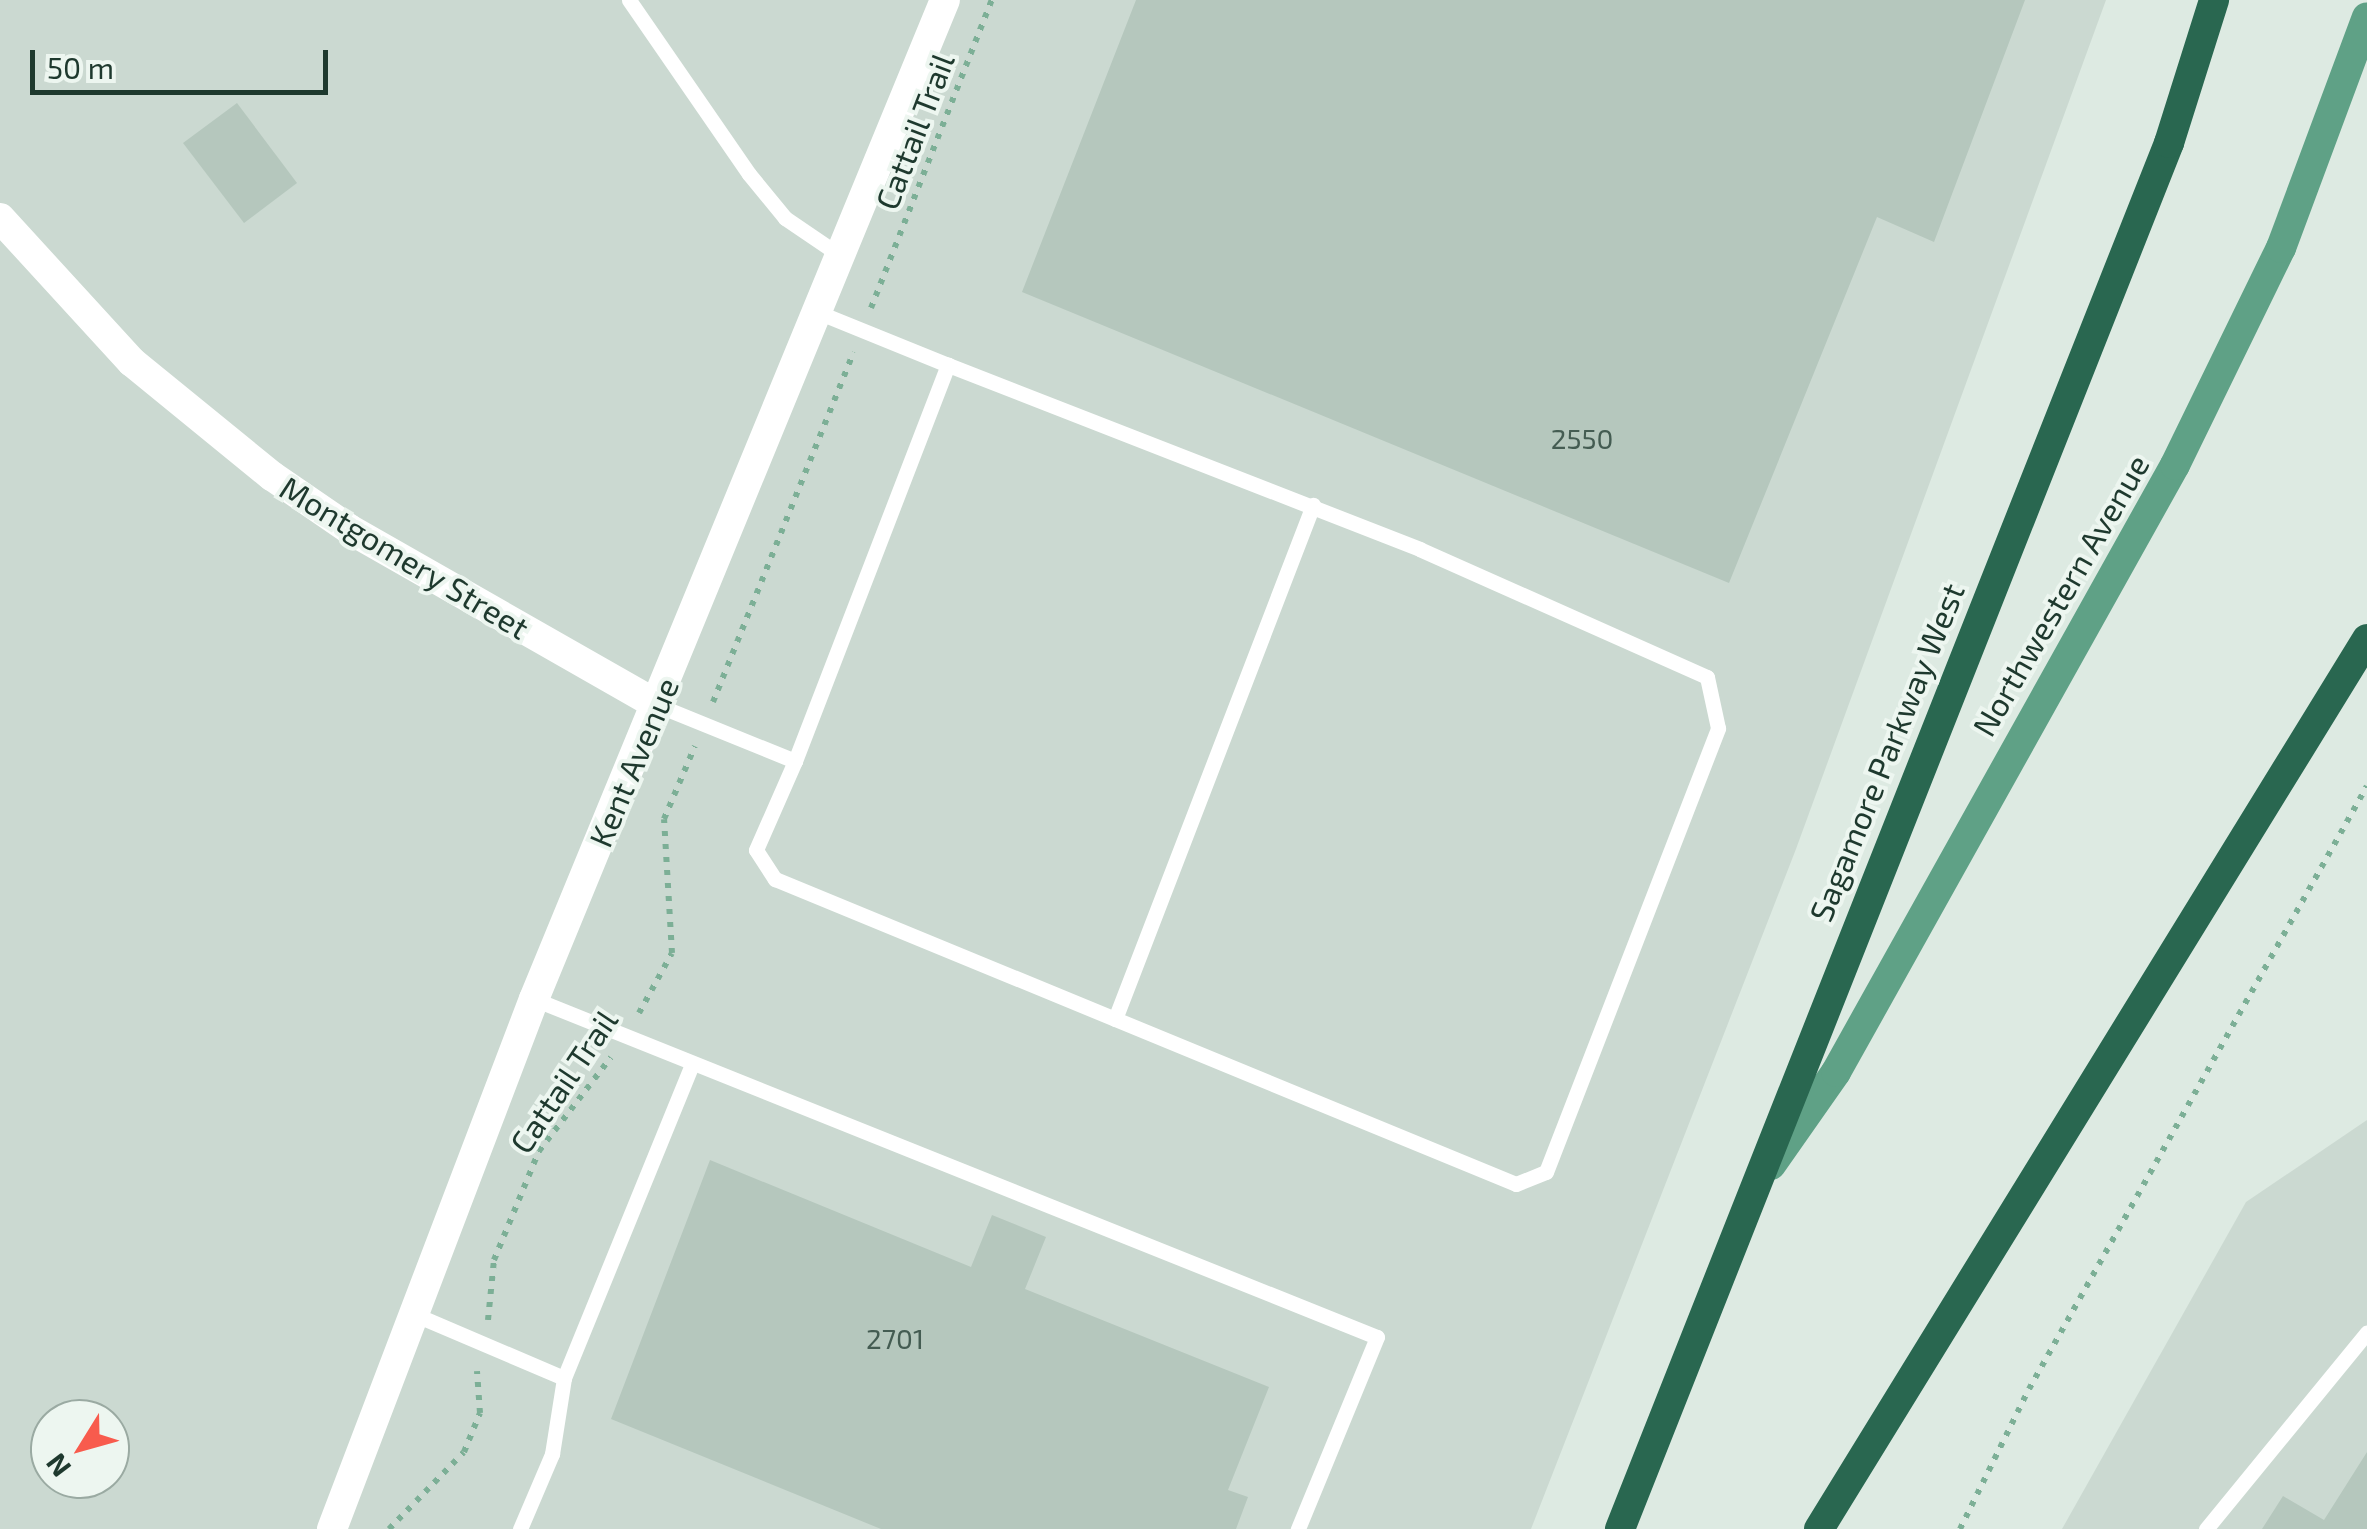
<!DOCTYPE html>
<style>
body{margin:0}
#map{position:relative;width:2367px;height:1529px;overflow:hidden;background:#ddeae2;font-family:"Exo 2",sans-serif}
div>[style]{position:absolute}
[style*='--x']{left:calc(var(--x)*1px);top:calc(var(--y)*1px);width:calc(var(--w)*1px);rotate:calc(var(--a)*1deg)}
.built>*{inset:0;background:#cbd9d1}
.building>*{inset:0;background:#b5c7bd}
.path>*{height:6px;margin-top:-3px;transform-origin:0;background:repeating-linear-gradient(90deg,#7caf96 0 5px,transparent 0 13px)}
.lane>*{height:15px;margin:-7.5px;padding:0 7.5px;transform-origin:7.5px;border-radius:7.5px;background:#fff}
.street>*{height:30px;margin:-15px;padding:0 15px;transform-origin:15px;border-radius:15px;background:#fff}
.primary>*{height:30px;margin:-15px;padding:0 15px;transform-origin:15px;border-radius:15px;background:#5fa186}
.highway>*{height:30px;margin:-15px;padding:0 15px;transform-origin:15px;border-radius:15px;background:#296750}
span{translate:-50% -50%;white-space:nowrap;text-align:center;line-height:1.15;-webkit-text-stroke:8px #edf6f0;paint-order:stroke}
.number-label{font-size:28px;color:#445c52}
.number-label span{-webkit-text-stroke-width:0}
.street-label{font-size:32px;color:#1e392e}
.north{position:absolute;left:30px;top:1399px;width:100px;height:100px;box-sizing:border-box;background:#edf6f0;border:2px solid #9aaaa2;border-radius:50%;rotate:233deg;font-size:28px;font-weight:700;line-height:40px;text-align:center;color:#1e392e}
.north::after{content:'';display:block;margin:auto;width:35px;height:45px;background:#f85b4d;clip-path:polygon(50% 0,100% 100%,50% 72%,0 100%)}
.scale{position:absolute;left:30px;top:50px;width:298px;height:45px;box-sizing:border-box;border:5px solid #1e392e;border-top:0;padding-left:12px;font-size:30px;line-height:35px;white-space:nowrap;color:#1e392e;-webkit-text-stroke:8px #edf6f0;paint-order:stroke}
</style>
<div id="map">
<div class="built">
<i style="clip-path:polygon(evenodd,0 0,2106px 0,1796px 849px,1531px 1529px,0 1529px,0 0,50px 1419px,110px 1419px,110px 1479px,50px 1479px,50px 1419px)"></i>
<i style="clip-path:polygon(2367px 1120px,2367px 1529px,2062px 1529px,2246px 1202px)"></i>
</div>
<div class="building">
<i style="clip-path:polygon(1136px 0,2025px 0,1934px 242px,1877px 217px,1729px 583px,1022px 292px)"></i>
<i style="clip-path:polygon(237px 103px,297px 183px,244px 223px,183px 143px)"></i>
<i style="clip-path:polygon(710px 1160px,971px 1267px,992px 1215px,1046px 1237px,1025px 1289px,1269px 1387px,1228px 1490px,1248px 1497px,1236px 1529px,881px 1529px,611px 1419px)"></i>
<i style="clip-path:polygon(2367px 1452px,2367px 1529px,2262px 1529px,2283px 1496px,2324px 1520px)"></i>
</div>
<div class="path">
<i style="--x:871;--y:308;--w:331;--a:-68.6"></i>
<i style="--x:713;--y:702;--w:377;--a:-68.1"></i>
<i style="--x:639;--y:1013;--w:68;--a:-61.2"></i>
<i style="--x:672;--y:953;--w:134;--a:-93.4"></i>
<i style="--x:664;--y:819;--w:79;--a:-67"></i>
<i style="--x:488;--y:1320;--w:60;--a:-84.3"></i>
<i style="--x:494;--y:1260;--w:118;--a:-67.6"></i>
<i style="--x:539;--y:1151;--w:118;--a:-52.5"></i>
<i style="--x:389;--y:1529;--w:107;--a:-45.8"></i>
<i style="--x:464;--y:1452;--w:42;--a:-67.7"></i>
<i style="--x:480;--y:1413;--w:42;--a:-94.1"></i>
<i style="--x:1960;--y:1529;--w:156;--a:-63.8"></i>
<i style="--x:2029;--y:1389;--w:691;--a:-60.73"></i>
</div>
<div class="lane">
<i style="--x:629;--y:0;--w:211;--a:55.4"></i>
<i style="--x:749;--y:174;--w:57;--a:50.7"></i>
<i style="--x:785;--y:218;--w:68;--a:34.2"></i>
<i style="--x:657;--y:705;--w:149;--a:22.1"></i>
<i style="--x:795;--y:761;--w:425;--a:-68.9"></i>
<i style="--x:948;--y:365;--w:138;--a:-157.9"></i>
<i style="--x:795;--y:761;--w:97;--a:113.7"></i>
<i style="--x:756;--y:850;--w:35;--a:57"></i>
<i style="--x:775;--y:879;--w:801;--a:22.37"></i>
<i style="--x:1516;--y:1184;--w:32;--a:-22"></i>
<i style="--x:1546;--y:1172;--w:476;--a:-68.8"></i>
<i style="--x:1718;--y:728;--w:52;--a:-102.2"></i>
<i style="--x:1707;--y:677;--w:314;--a:-156"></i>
<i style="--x:1420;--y:549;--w:507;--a:-158.7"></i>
<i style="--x:534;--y:999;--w:908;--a:21.85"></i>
<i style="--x:1377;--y:1337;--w:208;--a:112.4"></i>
<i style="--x:1115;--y:1019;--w:551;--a:-68.93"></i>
<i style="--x:416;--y:1315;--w:161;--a:23.1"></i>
<i style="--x:520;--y:1529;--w:82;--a:-66.9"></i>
<i style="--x:552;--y:1454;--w:77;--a:-81"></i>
<i style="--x:564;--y:1378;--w:339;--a:-67.8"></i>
<i style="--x:2206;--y:1529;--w:254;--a:-50.7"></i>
</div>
<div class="street">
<i style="--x:0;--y:218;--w:195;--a:47.5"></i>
<i style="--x:132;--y:362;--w:181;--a:39.2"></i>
<i style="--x:272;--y:476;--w:93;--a:34.5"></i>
<i style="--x:349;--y:529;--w:355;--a:29.7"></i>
<i style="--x:332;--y:1529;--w:567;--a:-69.14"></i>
<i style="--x:534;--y:999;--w:1080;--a:-67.64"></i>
</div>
<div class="primary">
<i style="--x:1771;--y:1165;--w:113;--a:-55"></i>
<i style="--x:1836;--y:1072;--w:695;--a:-60.82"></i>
<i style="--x:2175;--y:465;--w:242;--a:-64"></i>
<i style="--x:2281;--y:248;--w:246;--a:-69.6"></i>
</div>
<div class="highway">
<i style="--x:1620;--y:1529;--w:1491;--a:-68.39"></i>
<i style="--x:2169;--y:143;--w:150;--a:-72.5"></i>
<i style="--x:1819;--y:1529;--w:1045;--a:-58.38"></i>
</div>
<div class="number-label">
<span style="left:1582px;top:438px">2550</span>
<span style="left:895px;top:1338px">2701</span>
</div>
<div class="street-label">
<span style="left:914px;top:131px;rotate:-69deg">Cattail Trail</span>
<span style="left:405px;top:557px;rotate:31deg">Montgomery Street</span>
<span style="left:2060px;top:595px;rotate:-60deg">Northwestern Avenue</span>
<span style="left:1886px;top:752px;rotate:-68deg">Sagamore Parkway West</span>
<span style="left:633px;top:762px;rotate:-67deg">Kent Avenue</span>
<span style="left:563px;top:1081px;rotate:-56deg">Cattail Trail</span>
</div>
<div class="north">N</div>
<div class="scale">50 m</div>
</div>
